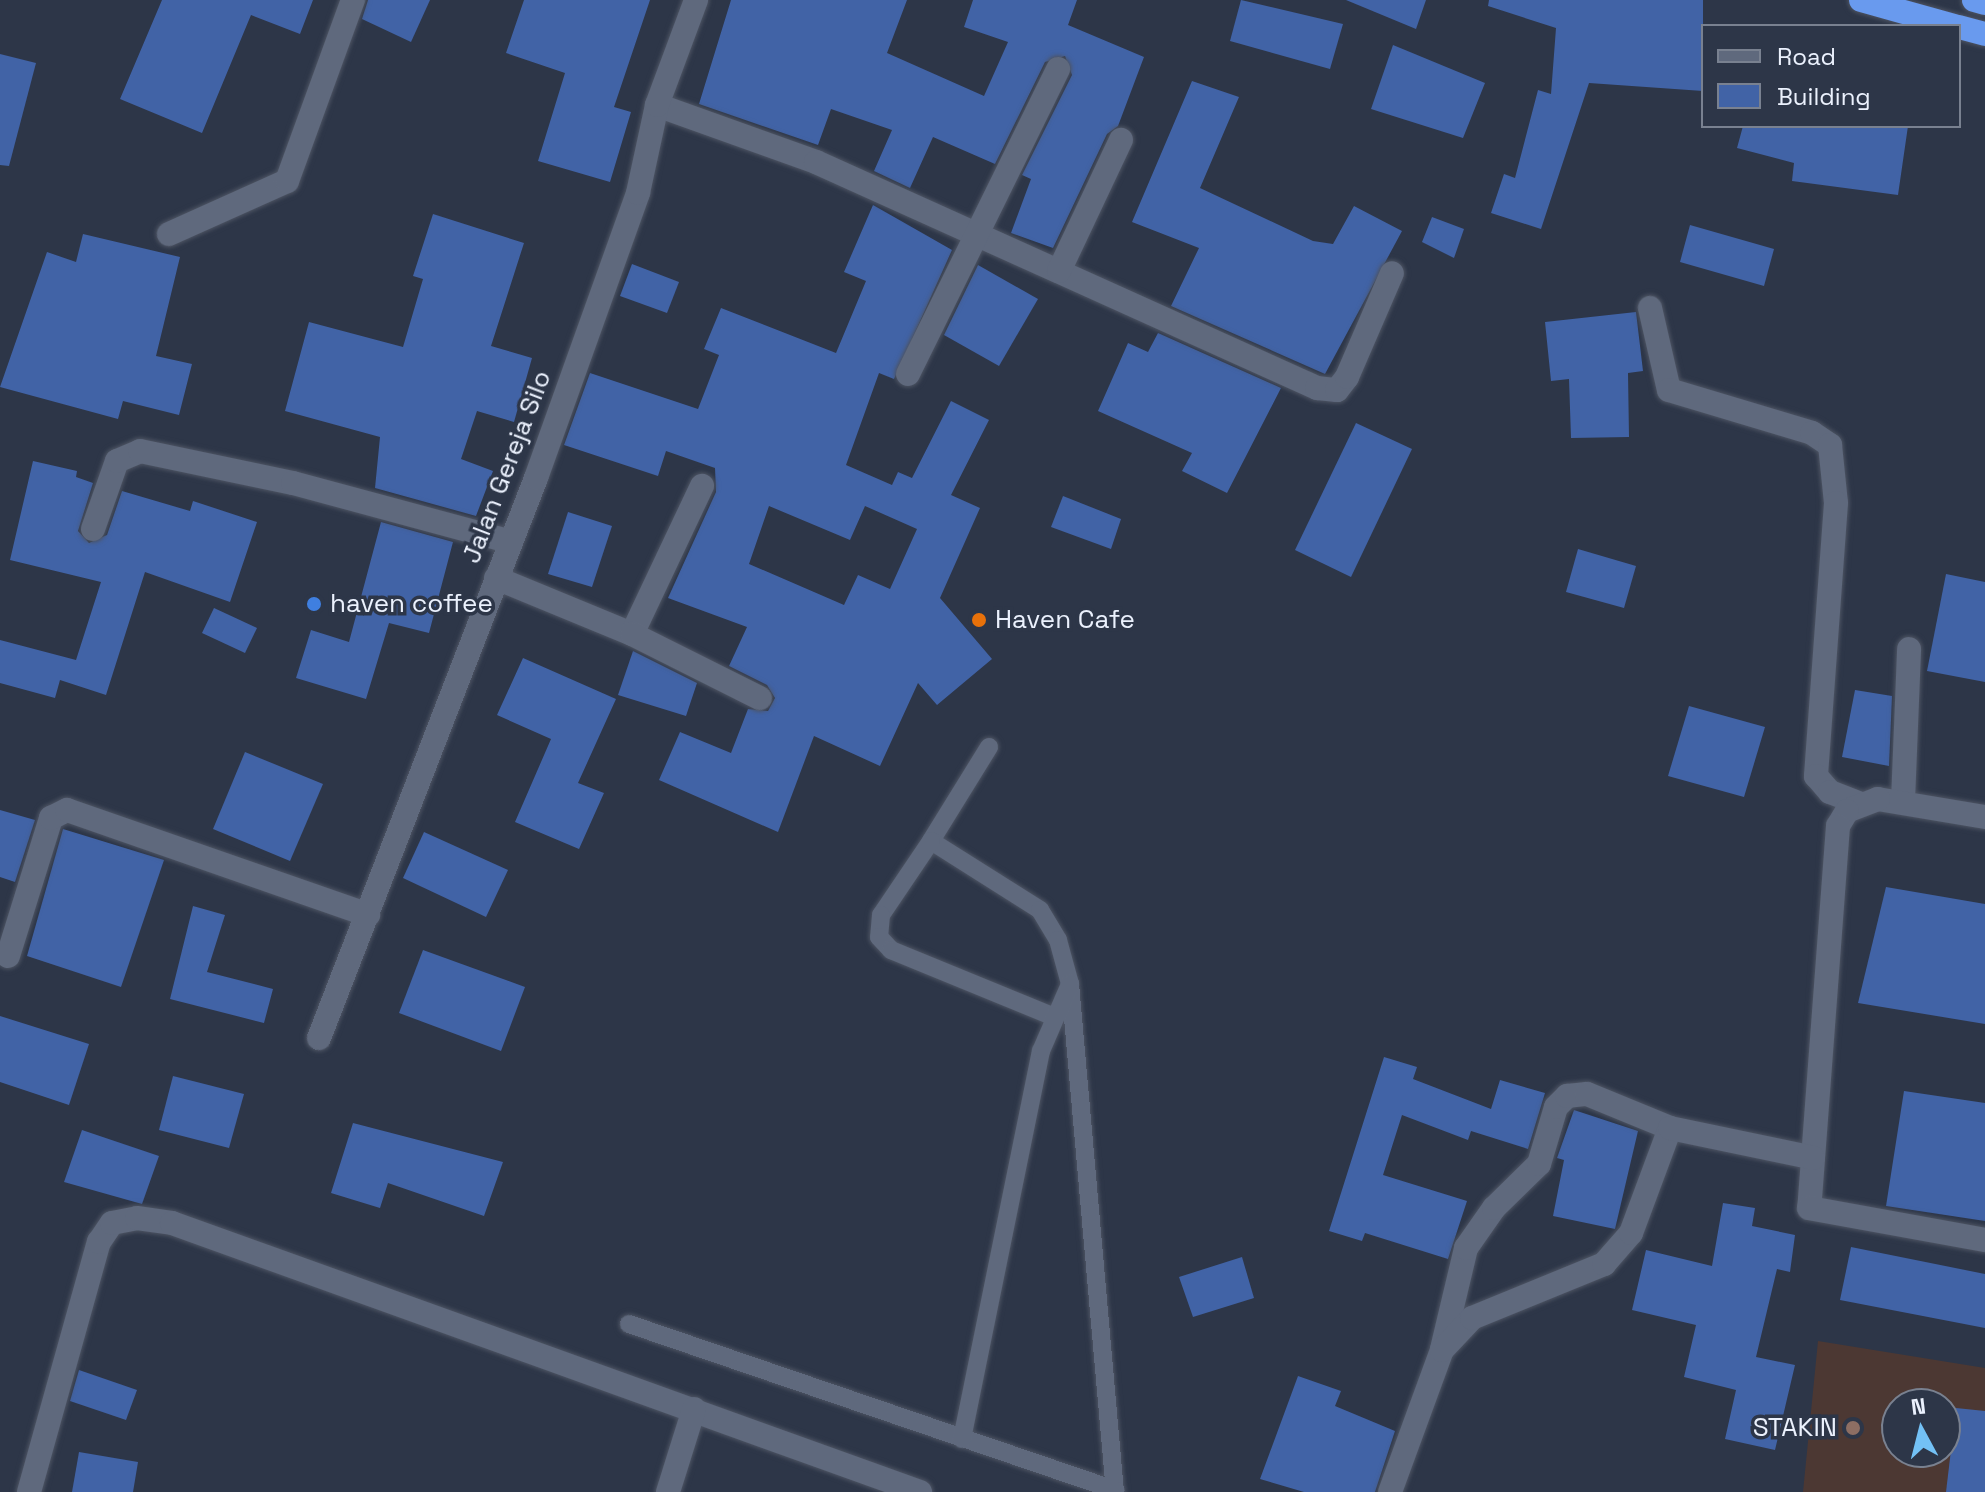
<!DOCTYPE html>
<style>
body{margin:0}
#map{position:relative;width:1985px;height:1492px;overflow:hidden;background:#2d3648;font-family:"Space Grotesk",sans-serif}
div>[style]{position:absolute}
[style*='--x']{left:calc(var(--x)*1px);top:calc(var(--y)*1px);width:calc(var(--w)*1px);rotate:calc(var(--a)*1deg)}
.education>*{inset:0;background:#4c3833}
.building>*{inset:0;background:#4163a6}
.roads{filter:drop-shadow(0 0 2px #4d5463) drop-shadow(0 0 2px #4d5463)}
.lane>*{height:18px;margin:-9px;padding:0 9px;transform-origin:9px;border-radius:9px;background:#5f697d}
.street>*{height:24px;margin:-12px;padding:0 12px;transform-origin:12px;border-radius:12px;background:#5f697d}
.highway>*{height:24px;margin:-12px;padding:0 12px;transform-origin:12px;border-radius:12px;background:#699aee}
.dots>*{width:22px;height:22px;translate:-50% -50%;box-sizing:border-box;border:4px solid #2d3648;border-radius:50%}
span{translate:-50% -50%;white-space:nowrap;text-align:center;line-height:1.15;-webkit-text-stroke:7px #2d3648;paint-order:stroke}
.street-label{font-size:26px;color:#ebf1fd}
.poi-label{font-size:26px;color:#ebf1fd}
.left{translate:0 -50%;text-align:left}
.right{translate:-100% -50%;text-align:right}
.legend{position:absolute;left:1701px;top:24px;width:260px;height:104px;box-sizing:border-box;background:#2d3648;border:2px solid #798190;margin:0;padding:10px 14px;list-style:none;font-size:24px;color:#ebf1fd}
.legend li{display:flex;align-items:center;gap:16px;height:40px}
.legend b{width:40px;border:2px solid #798190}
.north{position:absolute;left:1881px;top:1388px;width:80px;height:80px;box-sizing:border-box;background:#2d3648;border:2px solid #798190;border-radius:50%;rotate:353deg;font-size:22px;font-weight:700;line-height:32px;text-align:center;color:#ebf1fd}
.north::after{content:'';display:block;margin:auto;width:28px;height:36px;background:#73c1f5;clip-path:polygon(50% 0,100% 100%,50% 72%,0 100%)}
</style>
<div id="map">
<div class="education">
<i style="clip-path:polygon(evenodd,1818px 1341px,1985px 1368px,1985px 1492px,1803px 1492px,1818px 1341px,1897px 1404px,1945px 1404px,1945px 1452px,1897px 1452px,1897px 1404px)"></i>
</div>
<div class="building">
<i style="clip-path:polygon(162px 0,313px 0,300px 34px,251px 15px,202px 133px,120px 99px)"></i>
<i style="clip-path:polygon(368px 0,430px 0,411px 42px,362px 19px)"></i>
<i style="clip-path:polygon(524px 0,650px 0,614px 107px,631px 112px,610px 182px,538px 161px,565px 73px,506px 53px)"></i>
<i style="clip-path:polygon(731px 0,907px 0,887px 53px,984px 96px,1008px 42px,964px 27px,973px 0,1077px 0,1068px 25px,1144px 57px,1118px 126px,1107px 134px,1053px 248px,1011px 233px,1031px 179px,1022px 175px,1072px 75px,1065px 56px,1045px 62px,995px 164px,933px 137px,910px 188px,874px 171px,892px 130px,831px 109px,818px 145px,699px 104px)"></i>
<i style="clip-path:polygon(1241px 0,1343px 24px,1330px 69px,1230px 41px)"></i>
<i style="clip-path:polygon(1346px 0,1426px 0,1416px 29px)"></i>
<i style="clip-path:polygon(1489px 0,1703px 0,1703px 91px,1589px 83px,1541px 229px,1491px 213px,1504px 174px,1515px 178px,1538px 90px,1551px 94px,1556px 28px,1488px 6px)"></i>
<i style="clip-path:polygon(1393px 45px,1485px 83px,1463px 138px,1371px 109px)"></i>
<i style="clip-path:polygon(0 54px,36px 63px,9px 166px,0 165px)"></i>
<i style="clip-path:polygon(1192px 81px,1239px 97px,1200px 188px,1313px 241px,1333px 244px,1354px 206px,1402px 231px,1325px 374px,1171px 306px,1199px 248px,1132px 222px)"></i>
<i style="clip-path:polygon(1743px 126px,1908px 126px,1898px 195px,1792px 181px,1794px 163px,1737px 148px)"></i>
<i style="clip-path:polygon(evenodd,873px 205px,952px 250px,894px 379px,879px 373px,846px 465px,892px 485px,898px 472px,912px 478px,951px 401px,989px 420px,951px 495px,980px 508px,940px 598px,992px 659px,937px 705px,918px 683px,880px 766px,814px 736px,778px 832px,659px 780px,680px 732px,731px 753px,748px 709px,768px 711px,775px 698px,767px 685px,729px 666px,747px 627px,668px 598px,716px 492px,715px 468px,666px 451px,658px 476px,564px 445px,590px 373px,698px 409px,719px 355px,704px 349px,721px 308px,836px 353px,866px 281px,844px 272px,873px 205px,769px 506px,850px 540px,865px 506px,917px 529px,890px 589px,858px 575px,844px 605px,749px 564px,769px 506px)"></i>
<i style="clip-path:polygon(433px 214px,524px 243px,491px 346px,532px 358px,514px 422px,477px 411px,461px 459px,493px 471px,476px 516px,375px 488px,380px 437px,285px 411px,309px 322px,403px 347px,423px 279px,413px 276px)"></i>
<i style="clip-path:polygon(1432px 217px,1464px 229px,1454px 258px,1422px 242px)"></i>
<i style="clip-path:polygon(1690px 225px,1774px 249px,1764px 286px,1680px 262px)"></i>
<i style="clip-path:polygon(83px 234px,180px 257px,156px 356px,192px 364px,179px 415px,123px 401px,118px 419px,0 387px,47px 252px,76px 262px)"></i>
<i style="clip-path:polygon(632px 264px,679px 282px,667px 313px,620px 296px)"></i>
<i style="clip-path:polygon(978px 265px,1038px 299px,999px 366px,944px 335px)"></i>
<i style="clip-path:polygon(1636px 312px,1643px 371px,1628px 373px,1629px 437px,1571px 438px,1569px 379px,1551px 381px,1545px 322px)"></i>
<i style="clip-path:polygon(1158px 333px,1281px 388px,1227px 493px,1182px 471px,1192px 453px,1098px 411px,1128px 343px,1148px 352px)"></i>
<i style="clip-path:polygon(1356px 423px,1412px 449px,1351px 577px,1295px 550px)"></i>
<i style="clip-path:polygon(33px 461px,77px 471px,76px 477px,93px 483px,78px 531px,89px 543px,107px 535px,122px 491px,190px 511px,193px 501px,257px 522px,230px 602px,145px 572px,106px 695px,60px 680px,55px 698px,0 683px,0 640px,76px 660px,101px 582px,10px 560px)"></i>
<i style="clip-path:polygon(1063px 496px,1121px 519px,1111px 549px,1051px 527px)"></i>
<i style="clip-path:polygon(568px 512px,612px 526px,592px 587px,548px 574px)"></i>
<i style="clip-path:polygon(381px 522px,453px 542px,429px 633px,389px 623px,366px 699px,296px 678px,311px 630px,349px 642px)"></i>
<i style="clip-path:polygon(1578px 549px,1636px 566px,1624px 608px,1566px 592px)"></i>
<i style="clip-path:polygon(1946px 574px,1985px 582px,1985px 682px,1927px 671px)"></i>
<i style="clip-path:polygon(214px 608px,257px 628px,245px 653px,202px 633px)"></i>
<i style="clip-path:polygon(633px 651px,697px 683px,686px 716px,618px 695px)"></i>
<i style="clip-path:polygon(523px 658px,616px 699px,578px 783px,604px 793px,579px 849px,515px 822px,551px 739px,497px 715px)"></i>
<i style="clip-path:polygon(1855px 690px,1892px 696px,1889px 766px,1842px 757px)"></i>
<i style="clip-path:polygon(1689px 706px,1765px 727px,1744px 797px,1668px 776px)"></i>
<i style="clip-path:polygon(245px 752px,323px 784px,290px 861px,213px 829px)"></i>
<i style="clip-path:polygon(0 810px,35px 820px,15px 882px,0 877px)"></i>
<i style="clip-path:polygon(63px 829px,164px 860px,121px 987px,27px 956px)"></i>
<i style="clip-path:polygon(424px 832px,508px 870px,486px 917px,403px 878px)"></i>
<i style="clip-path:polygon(1886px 887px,1985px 904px,1985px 1024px,1858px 1003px)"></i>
<i style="clip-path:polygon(193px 906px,225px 915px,207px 972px,273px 989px,264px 1023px,170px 999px)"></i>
<i style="clip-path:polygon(423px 950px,525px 987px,501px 1051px,399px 1013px)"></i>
<i style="clip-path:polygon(0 1016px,89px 1044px,69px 1105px,0 1082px)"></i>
<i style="clip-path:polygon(1384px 1057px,1417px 1067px,1413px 1079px,1491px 1109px,1500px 1080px,1545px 1093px,1528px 1149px,1471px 1131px,1468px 1140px,1402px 1115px,1383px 1175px,1467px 1201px,1448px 1259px,1365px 1233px,1362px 1241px,1329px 1231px)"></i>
<i style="clip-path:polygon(173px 1076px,244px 1094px,229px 1148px,159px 1130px)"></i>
<i style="clip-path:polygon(1904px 1091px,1985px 1103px,1985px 1221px,1886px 1206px)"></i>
<i style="clip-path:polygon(1574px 1110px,1638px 1131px,1615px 1229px,1553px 1216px,1564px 1160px,1557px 1158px)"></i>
<i style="clip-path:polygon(353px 1123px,503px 1162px,484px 1216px,388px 1183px,380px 1208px,331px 1193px)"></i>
<i style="clip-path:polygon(82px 1130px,159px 1156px,142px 1204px,64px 1182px)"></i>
<i style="clip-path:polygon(1723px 1203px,1755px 1208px,1752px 1226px,1795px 1235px,1790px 1272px,1777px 1269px,1756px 1357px,1795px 1365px,1775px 1450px,1725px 1439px,1736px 1390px,1684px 1377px,1696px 1325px,1632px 1310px,1646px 1250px,1712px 1266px)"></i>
<i style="clip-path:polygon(1851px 1247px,1985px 1274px,1985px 1328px,1840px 1300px)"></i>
<i style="clip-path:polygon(1242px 1257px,1254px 1298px,1193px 1317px,1179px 1277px)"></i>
<i style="clip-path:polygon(79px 1370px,137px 1390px,126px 1420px,70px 1401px)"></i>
<i style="clip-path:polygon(1298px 1376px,1341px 1391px,1335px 1406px,1395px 1431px,1375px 1492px,1304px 1492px,1260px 1479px)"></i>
<i style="clip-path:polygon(1956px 1408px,1985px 1411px,1985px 1492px,1946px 1492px)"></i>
<i style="clip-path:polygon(79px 1452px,138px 1462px,133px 1492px,72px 1492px)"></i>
</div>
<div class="roads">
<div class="lane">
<i style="--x:989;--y:747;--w:110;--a:121.7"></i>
<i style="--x:931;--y:841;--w:129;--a:32.3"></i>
<i style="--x:1040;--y:910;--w:35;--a:59"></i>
<i style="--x:1058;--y:940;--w:46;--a:74.7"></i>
<i style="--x:1070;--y:984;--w:510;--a:84.94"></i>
<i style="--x:931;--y:841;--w:89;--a:124"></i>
<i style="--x:881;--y:915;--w:22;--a:95"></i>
<i style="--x:879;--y:937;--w:18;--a:47"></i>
<i style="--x:891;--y:950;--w:174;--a:22.3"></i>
<i style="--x:629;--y:1324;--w:514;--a:18.86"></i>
<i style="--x:962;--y:1439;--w:396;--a:-78.5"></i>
<i style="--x:1041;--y:1051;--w:73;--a:-66.6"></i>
</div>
<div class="street">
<i style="--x:657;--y:105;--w:169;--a:19.7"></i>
<i style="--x:816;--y:162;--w:550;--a:24.28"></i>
<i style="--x:1317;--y:388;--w:20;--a:6"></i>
<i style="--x:1337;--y:390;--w:16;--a:-52"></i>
<i style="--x:1347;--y:377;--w:113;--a:-66.6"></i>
<i style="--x:169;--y:234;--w:129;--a:-24.2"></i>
<i style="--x:287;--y:181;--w:193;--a:-70"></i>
<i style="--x:1059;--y:271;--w:145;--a:-64.7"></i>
<i style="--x:1650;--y:308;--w:84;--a:77"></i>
<i style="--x:1669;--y:390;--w:149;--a:16.7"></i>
<i style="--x:1812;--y:433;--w:22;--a:34"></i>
<i style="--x:1830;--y:445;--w:58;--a:84.1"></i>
<i style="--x:1836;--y:503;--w:274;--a:94.2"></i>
<i style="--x:1816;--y:776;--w:21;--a:49"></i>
<i style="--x:1830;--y:792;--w:31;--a:21"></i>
<i style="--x:908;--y:374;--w:340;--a:-63.8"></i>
<i style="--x:93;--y:529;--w:72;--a:-70.6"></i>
<i style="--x:117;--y:461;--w:25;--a:-23"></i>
<i style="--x:140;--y:451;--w:156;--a:11.8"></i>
<i style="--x:293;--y:483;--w:226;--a:15.1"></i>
<i style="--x:496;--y:578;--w:147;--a:22.4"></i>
<i style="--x:632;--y:634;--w:164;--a:-64.7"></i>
<i style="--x:632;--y:634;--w:143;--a:26.6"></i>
<i style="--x:1903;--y:801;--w:152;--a:-87.7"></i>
<i style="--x:1985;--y:817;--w:109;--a:-170.5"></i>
<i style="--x:1878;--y:799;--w:33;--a:159"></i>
<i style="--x:1847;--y:811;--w:17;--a:121"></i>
<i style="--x:1838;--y:826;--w:383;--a:94.3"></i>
<i style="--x:1809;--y:1208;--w:179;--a:10.3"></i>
<i style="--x:8;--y:956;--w:145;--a:-72.7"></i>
<i style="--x:51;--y:818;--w:18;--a:-27"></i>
<i style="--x:67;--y:810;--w:319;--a:19.2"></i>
<i style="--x:319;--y:1038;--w:601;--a:-68.82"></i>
<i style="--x:536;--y:478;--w:303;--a:-70.3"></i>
<i style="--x:638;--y:193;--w:90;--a:-77.8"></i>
<i style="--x:657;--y:105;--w:112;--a:-69.6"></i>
<i style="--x:1442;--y:1349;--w:104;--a:-76.6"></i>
<i style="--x:1466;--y:1248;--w:49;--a:-55"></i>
<i style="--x:1494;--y:1208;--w:63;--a:-44.4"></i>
<i style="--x:1539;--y:1164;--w:59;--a:-73.4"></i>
<i style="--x:1556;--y:1107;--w:16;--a:-45"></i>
<i style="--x:1567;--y:1096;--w:20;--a:-6"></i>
<i style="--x:1587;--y:1094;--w:90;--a:22.3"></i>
<i style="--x:29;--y:1492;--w:260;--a:-74.4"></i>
<i style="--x:99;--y:1242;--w:23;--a:-56"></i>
<i style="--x:112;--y:1223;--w:25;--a:-11"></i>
<i style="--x:137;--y:1218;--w:35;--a:8"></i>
<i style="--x:172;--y:1223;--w:795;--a:19.78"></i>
<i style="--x:668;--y:1492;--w:87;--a:-72.6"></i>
<i style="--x:1390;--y:1492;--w:151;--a:-69.9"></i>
<i style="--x:1442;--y:1350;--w:44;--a:-46.8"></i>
<i style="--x:1472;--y:1318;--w:143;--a:-22.2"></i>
<i style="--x:1604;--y:1264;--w:41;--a:-48.9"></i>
<i style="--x:1631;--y:1233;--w:112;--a:-69.6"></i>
<i style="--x:1670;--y:1128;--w:146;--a:11.8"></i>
</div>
<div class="highway">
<i style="--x:1861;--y:0;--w:97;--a:15.6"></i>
<i style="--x:1974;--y:0;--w:11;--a:15"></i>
<i style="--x:1959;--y:27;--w:27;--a:15"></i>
</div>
</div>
<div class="dots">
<i style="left:314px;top:604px;background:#3f7fe0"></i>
<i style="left:979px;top:620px;background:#e8710a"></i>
<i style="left:1853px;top:1428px;background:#8d6e63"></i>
</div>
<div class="street-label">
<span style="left:507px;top:467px;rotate:-69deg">Jalan Gereja Silo</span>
</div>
<div class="poi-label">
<span class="left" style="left:330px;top:604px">haven coffee</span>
<span class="left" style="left:995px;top:620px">Haven Cafe</span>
<span class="right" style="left:1837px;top:1428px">STAKIN</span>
</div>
<ul class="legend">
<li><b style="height:10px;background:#5f697d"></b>Road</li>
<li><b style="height:22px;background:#4163a6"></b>Building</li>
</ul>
<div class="north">N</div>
</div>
